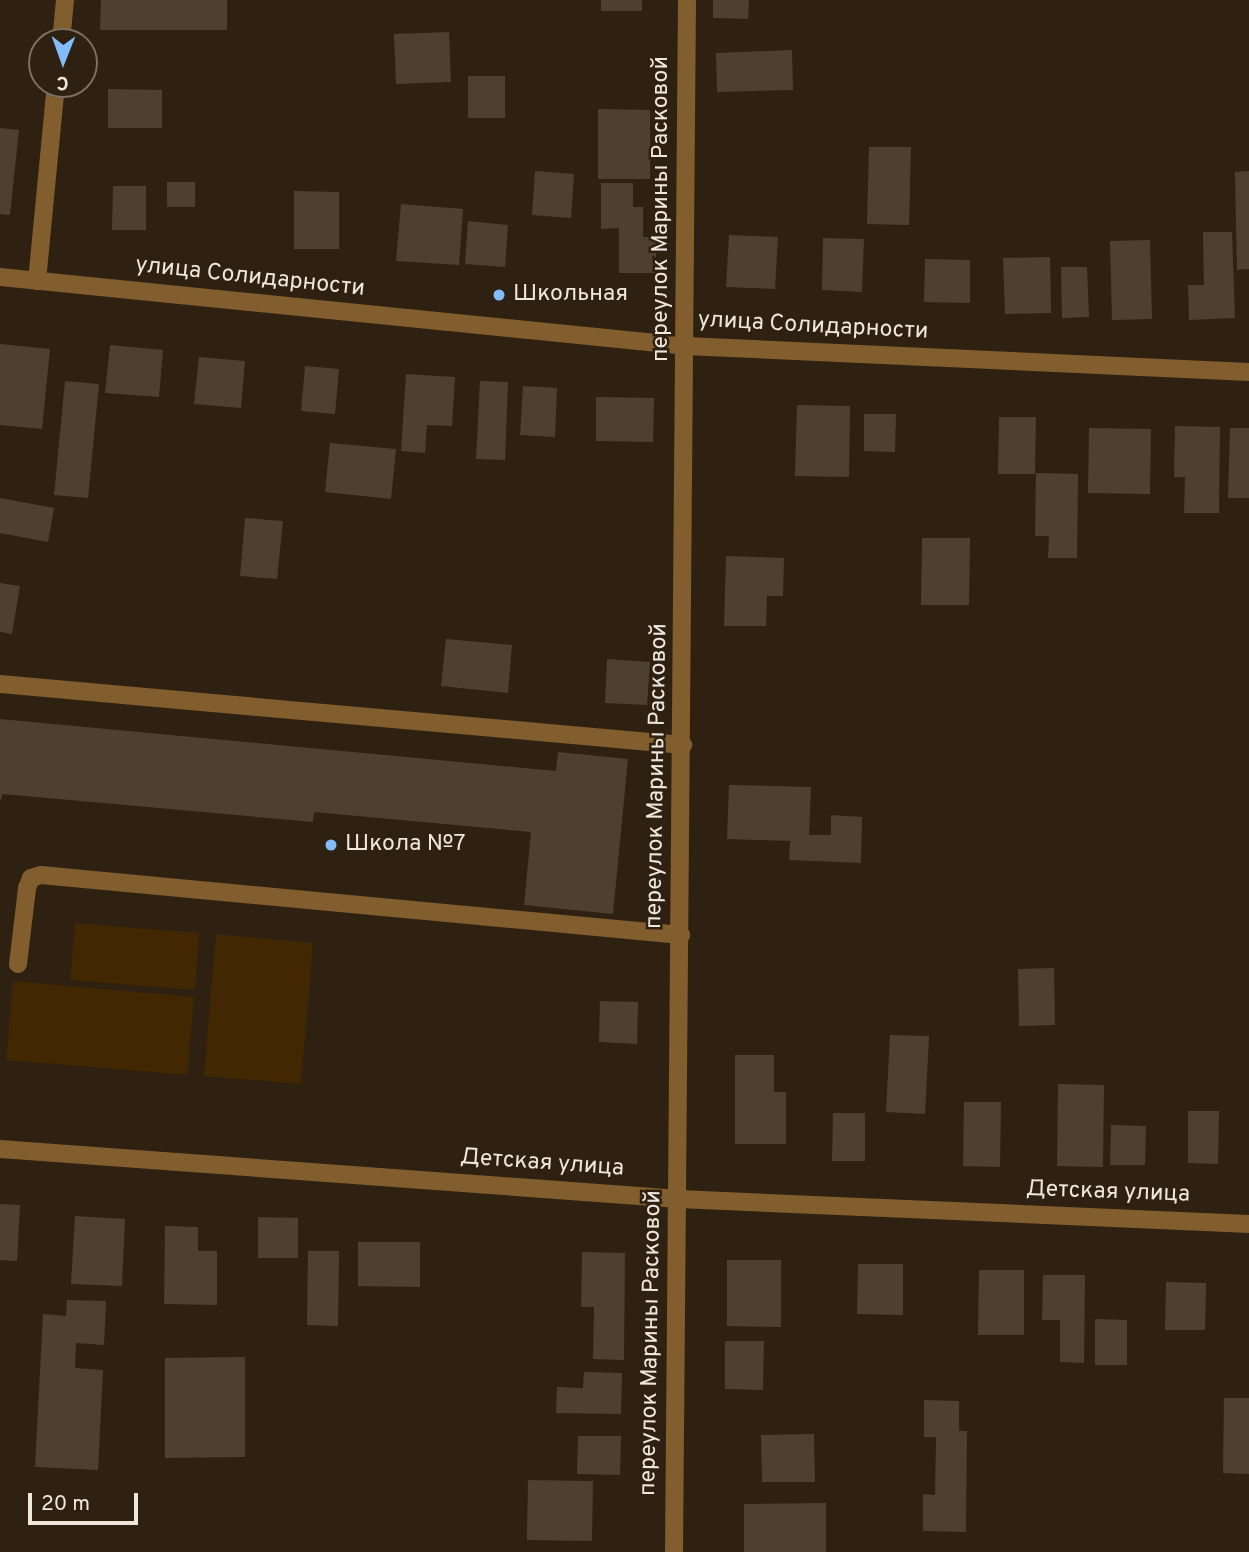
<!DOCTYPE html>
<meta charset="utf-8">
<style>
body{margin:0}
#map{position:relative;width:1249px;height:1552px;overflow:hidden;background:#2e2112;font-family:Overpass,sans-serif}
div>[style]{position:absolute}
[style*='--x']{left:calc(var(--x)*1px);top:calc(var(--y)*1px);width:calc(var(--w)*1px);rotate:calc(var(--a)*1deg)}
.green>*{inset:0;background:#412803}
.building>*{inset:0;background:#4e4030}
.minor>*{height:18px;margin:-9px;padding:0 9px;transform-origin:9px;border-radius:9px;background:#825d2d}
.dots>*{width:19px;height:19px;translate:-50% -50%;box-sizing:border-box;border:4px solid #2e2112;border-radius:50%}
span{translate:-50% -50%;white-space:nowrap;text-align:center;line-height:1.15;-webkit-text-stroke:5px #2e2112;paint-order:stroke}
.street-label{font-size:23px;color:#efe6dd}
.poi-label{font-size:23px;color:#efe6dd}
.left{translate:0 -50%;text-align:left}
.north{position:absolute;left:28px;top:28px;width:70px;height:70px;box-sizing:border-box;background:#2e2112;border:2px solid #7b7063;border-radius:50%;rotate:181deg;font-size:19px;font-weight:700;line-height:28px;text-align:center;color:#efe6dd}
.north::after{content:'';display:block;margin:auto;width:24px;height:32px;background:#83bcfa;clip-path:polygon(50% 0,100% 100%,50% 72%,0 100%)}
.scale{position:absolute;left:28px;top:1493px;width:110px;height:32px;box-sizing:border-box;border:4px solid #efe6dd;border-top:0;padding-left:9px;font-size:21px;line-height:24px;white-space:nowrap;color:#efe6dd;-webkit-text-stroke:5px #2e2112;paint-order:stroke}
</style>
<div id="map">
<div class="green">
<i style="clip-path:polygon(75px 923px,199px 933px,195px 990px,70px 980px)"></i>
<i style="clip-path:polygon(216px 934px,313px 943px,301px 1084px,204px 1076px)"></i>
<i style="clip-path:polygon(13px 981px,194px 997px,187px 1075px,6px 1060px)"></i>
</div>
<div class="building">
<i style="clip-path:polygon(101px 0,227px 0,227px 30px,100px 30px)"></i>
<i style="clip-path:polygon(601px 0,642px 0,642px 11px,601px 11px)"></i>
<i style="clip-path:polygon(713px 0,749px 0,748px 19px,713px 18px)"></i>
<i style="clip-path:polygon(449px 32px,451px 82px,396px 84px,394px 34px)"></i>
<i style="clip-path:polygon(792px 50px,793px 90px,717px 92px,716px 53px)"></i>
<i style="clip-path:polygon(468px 76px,505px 76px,505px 118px,468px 118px)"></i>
<i style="clip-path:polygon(108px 89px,162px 90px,162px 128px,108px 128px)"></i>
<i style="clip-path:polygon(598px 109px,650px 110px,650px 179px,598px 179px)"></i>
<i style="clip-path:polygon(0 128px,19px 130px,10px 215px,0 214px)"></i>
<i style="clip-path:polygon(869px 147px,911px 147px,909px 225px,867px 224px)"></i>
<i style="clip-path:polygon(535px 171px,574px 174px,571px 218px,532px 215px)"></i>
<i style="clip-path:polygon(1249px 171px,1249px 269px,1237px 270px,1235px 172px)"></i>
<i style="clip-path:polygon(167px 182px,195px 182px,195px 207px,167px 207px)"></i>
<i style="clip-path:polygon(601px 183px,633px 183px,633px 207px,643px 207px,643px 237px,656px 237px,656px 273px,619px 273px,619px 228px,601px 229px)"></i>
<i style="clip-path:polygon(113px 186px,146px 186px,146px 230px,112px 230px)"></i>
<i style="clip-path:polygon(294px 191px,339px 192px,339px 249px,294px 249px)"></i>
<i style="clip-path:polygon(401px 204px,463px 209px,459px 265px,396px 261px)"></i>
<i style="clip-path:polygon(468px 221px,508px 225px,505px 267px,465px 264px)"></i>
<i style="clip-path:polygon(1203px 232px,1232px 232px,1235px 318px,1189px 320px,1188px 285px,1204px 285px)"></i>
<i style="clip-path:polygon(729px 235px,778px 237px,775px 289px,726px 287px)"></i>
<i style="clip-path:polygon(823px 238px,864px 239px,862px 292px,822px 290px)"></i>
<i style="clip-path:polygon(1150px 240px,1152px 319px,1112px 320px,1110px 241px)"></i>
<i style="clip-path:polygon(1050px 257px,1051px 313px,1005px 314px,1003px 258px)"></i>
<i style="clip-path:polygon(925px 259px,970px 260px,970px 303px,924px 302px)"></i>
<i style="clip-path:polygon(1061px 267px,1087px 267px,1089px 317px,1062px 318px)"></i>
<i style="clip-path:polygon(0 344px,50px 349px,42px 429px,0 425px)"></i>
<i style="clip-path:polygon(110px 345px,163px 350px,159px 397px,105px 393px)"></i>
<i style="clip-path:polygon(199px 357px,245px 361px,241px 408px,194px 404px)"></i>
<i style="clip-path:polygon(305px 366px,339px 369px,335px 414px,301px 411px)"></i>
<i style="clip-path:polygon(406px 374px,455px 377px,452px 426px,427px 425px,425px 453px,401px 451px)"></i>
<i style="clip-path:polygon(65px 381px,99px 384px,88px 498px,54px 495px)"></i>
<i style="clip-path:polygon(480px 381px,508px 382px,505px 460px,476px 459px)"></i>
<i style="clip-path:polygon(523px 386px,557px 388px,555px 437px,520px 435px)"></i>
<i style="clip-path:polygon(596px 397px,654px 398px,653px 442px,596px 441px)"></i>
<i style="clip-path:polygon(797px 405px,850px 406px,849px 477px,795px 476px)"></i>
<i style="clip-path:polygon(864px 414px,896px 414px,895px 452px,864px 451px)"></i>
<i style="clip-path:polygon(999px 417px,1036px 417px,1035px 474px,998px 474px)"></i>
<i style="clip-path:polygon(1175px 426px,1220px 427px,1219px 513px,1184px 513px,1185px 477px,1174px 477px)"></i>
<i style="clip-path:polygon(1089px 428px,1151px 429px,1150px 494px,1088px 493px)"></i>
<i style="clip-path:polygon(1230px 428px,1249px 428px,1249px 498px,1228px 498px)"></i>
<i style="clip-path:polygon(330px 443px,396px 449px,391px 499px,325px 492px)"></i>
<i style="clip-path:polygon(1036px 473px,1078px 474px,1077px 558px,1048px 558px,1049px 536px,1035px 536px)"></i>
<i style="clip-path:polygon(0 498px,54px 508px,48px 542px,0 533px)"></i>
<i style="clip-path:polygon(245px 518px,283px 521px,277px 579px,240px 576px)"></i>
<i style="clip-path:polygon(922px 538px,970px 538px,969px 605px,921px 605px)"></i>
<i style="clip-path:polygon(726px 556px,784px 558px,783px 596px,767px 596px,766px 626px,724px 626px)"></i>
<i style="clip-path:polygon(0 583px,20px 586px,12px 634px,0 632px)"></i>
<i style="clip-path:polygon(446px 639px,512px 645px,508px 693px,441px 686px)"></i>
<i style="clip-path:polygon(607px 659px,650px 662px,647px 705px,605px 703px)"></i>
<i style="clip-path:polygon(0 719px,556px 771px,558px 752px,628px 759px,613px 914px,524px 905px,531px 832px,314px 812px,313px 822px,3px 794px,0 802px)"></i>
<i style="clip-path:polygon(729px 785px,811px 787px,809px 835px,831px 835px,831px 815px,862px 817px,861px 863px,789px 860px,790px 841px,727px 839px)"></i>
<i style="clip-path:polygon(1054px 968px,1055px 1025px,1019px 1026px,1018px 969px)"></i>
<i style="clip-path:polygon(600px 1001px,638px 1002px,637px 1044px,599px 1042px)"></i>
<i style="clip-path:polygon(890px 1035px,929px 1036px,925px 1114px,886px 1112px)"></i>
<i style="clip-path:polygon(735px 1055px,774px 1055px,774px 1092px,786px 1092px,786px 1144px,735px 1144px)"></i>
<i style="clip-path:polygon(1058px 1084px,1104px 1085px,1103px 1167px,1057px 1166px)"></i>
<i style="clip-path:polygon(964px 1102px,1001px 1102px,1000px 1167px,963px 1166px)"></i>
<i style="clip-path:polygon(1188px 1111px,1219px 1111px,1218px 1164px,1188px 1163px)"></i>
<i style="clip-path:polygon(833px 1113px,865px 1113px,865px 1161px,832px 1161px)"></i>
<i style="clip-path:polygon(1111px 1125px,1146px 1126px,1145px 1165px,1110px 1165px)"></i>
<i style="clip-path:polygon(0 1204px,20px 1205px,17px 1261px,0 1260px)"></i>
<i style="clip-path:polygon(75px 1216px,125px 1219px,122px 1286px,71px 1284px)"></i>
<i style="clip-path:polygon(258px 1217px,298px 1218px,298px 1258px,258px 1258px)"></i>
<i style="clip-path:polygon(165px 1226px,198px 1227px,198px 1251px,217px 1251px,217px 1305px,164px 1304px)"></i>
<i style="clip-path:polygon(358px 1242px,420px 1242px,420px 1287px,358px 1286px)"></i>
<i style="clip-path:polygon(308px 1251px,339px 1251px,338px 1326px,307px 1325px)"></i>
<i style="clip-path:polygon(582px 1252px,625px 1253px,624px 1360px,593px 1359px,594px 1307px,581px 1307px)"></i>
<i style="clip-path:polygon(727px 1260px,781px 1260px,781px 1327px,727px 1326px)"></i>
<i style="clip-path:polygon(858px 1264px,903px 1264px,903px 1315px,857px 1314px)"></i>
<i style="clip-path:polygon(979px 1270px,1024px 1270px,1024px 1335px,978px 1335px)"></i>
<i style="clip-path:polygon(1043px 1275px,1085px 1275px,1084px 1363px,1060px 1362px,1060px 1320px,1042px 1320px)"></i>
<i style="clip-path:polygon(1166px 1282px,1206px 1283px,1205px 1330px,1165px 1330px)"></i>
<i style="clip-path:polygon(67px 1300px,106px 1301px,104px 1345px,76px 1343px,75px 1368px,103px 1370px,98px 1470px,35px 1467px,43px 1314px,66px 1316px)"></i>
<i style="clip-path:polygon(1095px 1319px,1127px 1320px,1127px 1365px,1095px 1365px)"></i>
<i style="clip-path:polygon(725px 1341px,764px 1341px,763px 1390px,725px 1389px)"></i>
<i style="clip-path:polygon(245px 1357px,245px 1457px,165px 1458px,165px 1358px)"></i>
<i style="clip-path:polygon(584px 1372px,622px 1373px,621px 1414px,556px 1413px,557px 1387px,583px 1388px)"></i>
<i style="clip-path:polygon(1224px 1398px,1249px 1398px,1249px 1474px,1223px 1473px)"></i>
<i style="clip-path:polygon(924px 1400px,959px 1401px,959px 1431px,967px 1431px,966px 1532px,923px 1531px,923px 1494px,935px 1495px,936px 1437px,924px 1437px)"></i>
<i style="clip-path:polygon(814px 1434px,815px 1482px,762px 1482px,761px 1435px)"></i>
<i style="clip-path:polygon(578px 1436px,621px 1436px,620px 1475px,577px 1474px)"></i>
<i style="clip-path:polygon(528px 1480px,593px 1481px,592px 1541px,527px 1540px)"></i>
<i style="clip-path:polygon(826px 1503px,826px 1552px,744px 1552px,744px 1504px)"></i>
</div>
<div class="minor">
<i style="--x:61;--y:42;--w:42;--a:-84.6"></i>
<i style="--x:0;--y:277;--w:689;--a:5.74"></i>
<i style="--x:686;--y:346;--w:564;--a:2.64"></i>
<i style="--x:37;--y:281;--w:198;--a:-84.5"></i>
<i style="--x:0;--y:684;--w:686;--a:5.1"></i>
<i style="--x:18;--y:964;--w:77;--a:-83.2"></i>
<i style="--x:27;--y:888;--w:11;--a:-68"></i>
<i style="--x:31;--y:878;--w:10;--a:-17"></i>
<i style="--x:41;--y:875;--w:643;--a:5.36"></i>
<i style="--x:0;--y:1149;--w:681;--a:4.21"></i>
<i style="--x:679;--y:1199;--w:571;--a:2.51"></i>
<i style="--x:674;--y:1552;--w:1552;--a:-89.52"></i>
</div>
<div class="dots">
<i style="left:499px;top:295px;background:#83bcfa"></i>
<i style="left:331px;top:845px;background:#83bcfa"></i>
</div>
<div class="street-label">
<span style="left:662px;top:209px;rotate:-90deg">переулок Марины Расковой</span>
<span style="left:250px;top:278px;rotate:6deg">улица Солидарности</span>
<span style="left:813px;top:327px;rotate:3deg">улица Солидарности</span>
<span style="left:658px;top:776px;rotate:-89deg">переулок Марины Расковой</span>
<span style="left:542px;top:1164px;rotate:4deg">Детская улица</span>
<span style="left:1108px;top:1193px;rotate:2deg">Детская улица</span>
<span style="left:652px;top:1343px;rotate:-89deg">переулок Марины Расковой</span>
</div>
<div class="poi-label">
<span class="left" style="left:513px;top:295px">Школьная</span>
<span class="left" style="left:345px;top:845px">Школа №7</span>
</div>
<div class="north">С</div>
<div class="scale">20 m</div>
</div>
